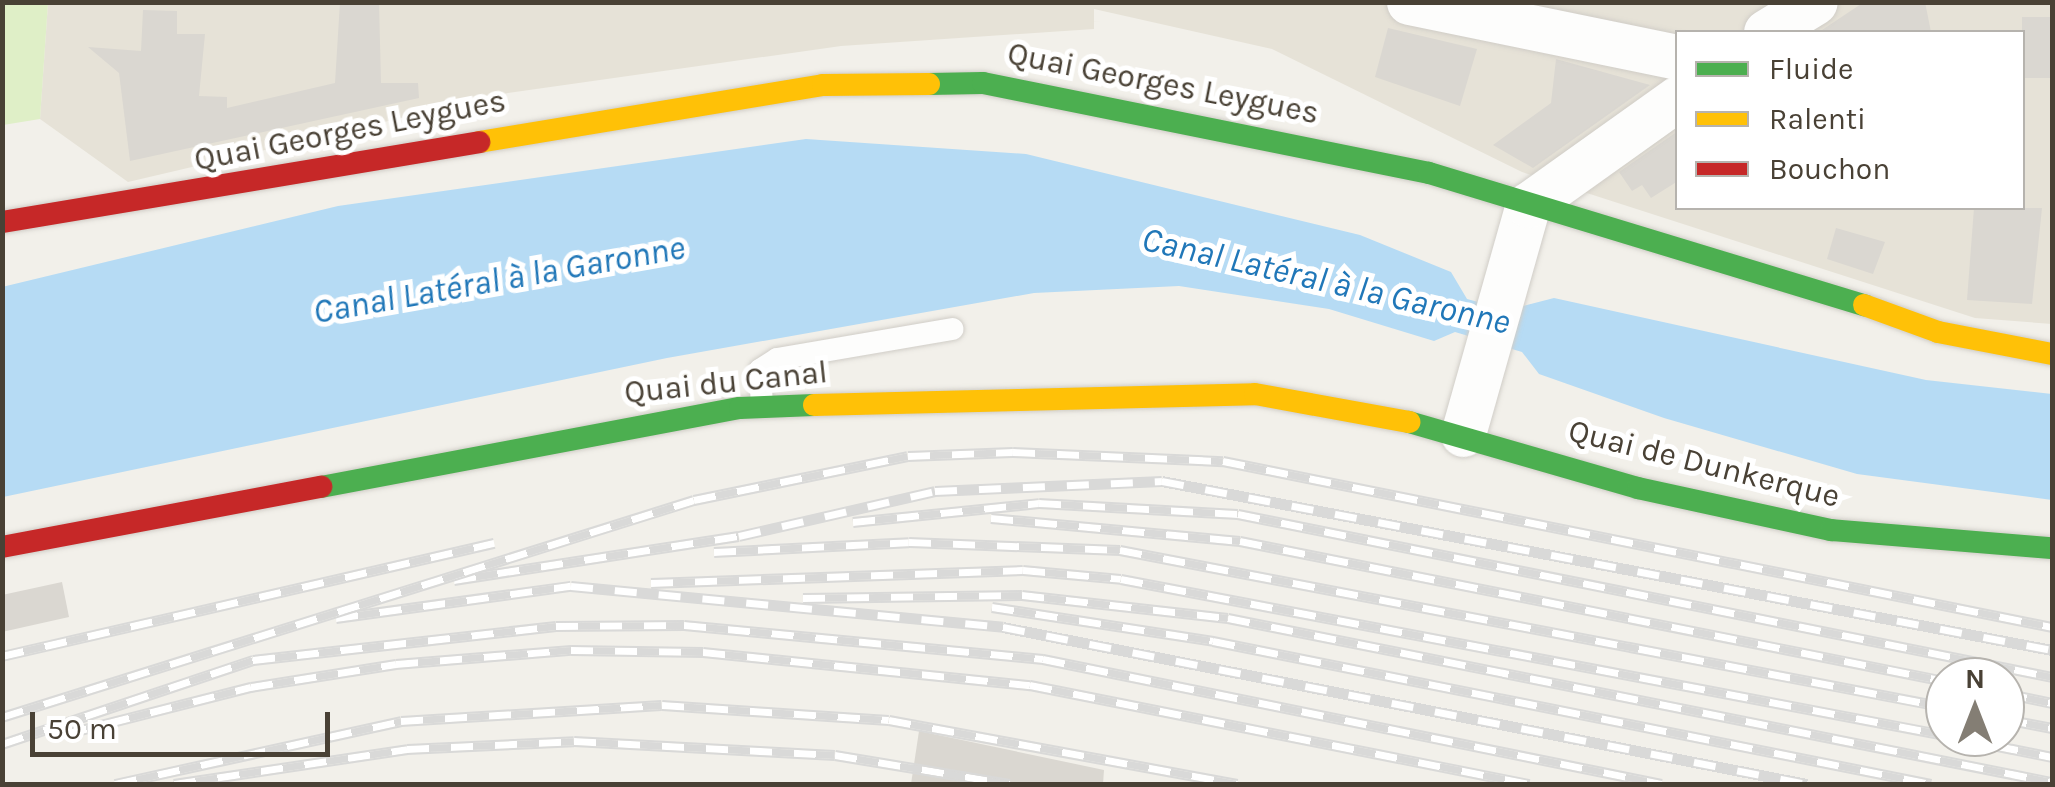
<!DOCTYPE html>
<meta charset="utf-8">
<style>
body{margin:0}
#map{position:relative;width:2055px;height:787px;overflow:hidden;background:#f2f0ea;font-family:Karla,sans-serif}
div>[style]{position:absolute}
[style*='--x']{left:calc(var(--x)*1px);top:calc(var(--y)*1px);width:calc(var(--w)*1px);rotate:calc(var(--a)*1deg)}
.residential>*{inset:0;background:#e6e2d7}
.green>*{inset:0;background:#dfefc7}
.water>*{inset:0;background:#b6dbf4}
.building>*{inset:0;background:#dad7d1}
.roads{filter:drop-shadow(0 0 2px #d0cdc7) drop-shadow(0 0 2px #d0cdc7)}
.lane>*{height:22px;margin:-11px;padding:0 11px;transform-origin:11px;border-radius:11px;background:#fdfdfc}
.street>*{height:45px;margin:-22.5px;padding:0 22.5px;transform-origin:22.5px;border-radius:22.5px;background:#fdfdfc}
.fast>*{height:22px;margin:-11px;padding:0 11px;transform-origin:11px;border-radius:11px;background:#4caf50}
.slow>*{height:22px;margin:-11px;padding:0 11px;transform-origin:11px;border-radius:11px;background:#ffc107}
.jam>*{height:22px;margin:-11px;padding:0 11px;transform-origin:11px;border-radius:11px;background:#c62828}
.rail>*{height:11px;margin-top:-5.5px;transform-origin:0;background:repeating-linear-gradient(90deg,#fff 0 22px,#d9d9d8 0 44px);box-sizing:border-box;border-block:2px solid #d9d9d8}
span{translate:-50% -50%;white-space:nowrap;text-align:center;line-height:1.15;-webkit-text-stroke:10px #fff;paint-order:stroke}
.street-label{font-size:32px;color:#494135}
.water-label{font-size:35px;color:#2077b8;font-style:italic}
.frame{position:absolute;inset:0;border:5px solid #494135;pointer-events:none}
.legend{position:absolute;left:1675px;top:30px;width:350px;height:180px;box-sizing:border-box;background:#fff;border:2px solid #b6b3ae;margin:0;padding:12px 18px;list-style:none;font-size:30px;color:#494135}
.legend li{display:flex;align-items:center;gap:20px;height:50px}
.legend b{width:50px;border:2px solid #b6b3ae}
.north{position:absolute;left:1925px;top:657px;width:100px;height:100px;box-sizing:border-box;background:#fff;border:2px solid #b6b3ae;border-radius:50%;rotate:0deg;font-size:28px;font-weight:700;line-height:40px;text-align:center;color:#494135}
.north::after{content:'';display:block;margin:auto;width:35px;height:45px;background:#847e74;clip-path:polygon(50% 0,100% 100%,50% 72%,0 100%)}
.scale{position:absolute;left:30px;top:712px;width:300px;height:45px;box-sizing:border-box;border:5px solid #494135;border-top:0;padding-left:12px;font-size:30px;line-height:35px;white-space:nowrap;color:#494135;-webkit-text-stroke:8px #fff;paint-order:stroke}
</style>
<div id="map">
<div class="residential">
<i style="clip-path:polygon(evenodd,48px 3px,2052px 3px,2052px 324px,1975px 318px,1522px 172px,1272px 49px,1094px 9px,1094px 29px,841px 46px,508px 93px,128px 182px,40px 119px,48px 3px,1678px 32px,2022px 32px,2022px 208px,1678px 208px,1678px 32px)"></i>
</div>
<div class="green">
<i style="clip-path:polygon(3px 2px,48px 3px,40px 119px,3px 125px)"></i>
</div>
<div class="water">
<i style="clip-path:polygon(806px 139px,1026px 154px,1360px 235px,1451px 272px,1467px 299px,1508px 310px,1554px 298px,1926px 380px,2052px 394px,2052px 500px,1857px 474px,1664px 418px,1539px 374px,1522px 352px,1455px 332px,1434px 341px,1329px 309px,1179px 286px,1034px 293px,667px 358px,3px 497px,2px 287px,338px 206px)"></i>
</div>
<div class="building">
<i style="clip-path:polygon(340px 2px,379px 2px,381px 83px,418px 83px,419px 98px,130px 161px,119px 73px,88px 47px,141px 51px,143px 10px,177px 11px,177px 34px,205px 34px,199px 96px,227px 97px,227px 108px,335px 83px)"></i>
<i style="clip-path:polygon(1864px 2px,1925px 2px,1931px 32px,1819px 32px)"></i>
<i style="clip-path:polygon(2022px 17px,2052px 17px,2052px 78px,2022px 78px)"></i>
<i style="clip-path:polygon(1388px 28px,1477px 49px,1460px 106px,1375px 77px)"></i>
<i style="clip-path:polygon(1556px 59px,1650px 85px,1533px 168px,1493px 145px,1551px 103px)"></i>
<i style="clip-path:polygon(1678px 131px,1678px 181px,1651px 198px,1642px 185px,1632px 191px,1619px 172px)"></i>
<i style="clip-path:polygon(1974px 208px,2042px 208px,2032px 304px,1967px 300px)"></i>
<i style="clip-path:polygon(1836px 228px,1885px 242px,1873px 274px,1827px 259px)"></i>
<i style="clip-path:polygon(62px 582px,69px 617px,2px 632px,2px 595px)"></i>
<i style="clip-path:polygon(919px 731px,1104px 770px,1103px 784px,911px 784px)"></i>
</div>
<div class="roads">
<div class="lane">
<i style="--x:762;--y:407;--w:37;--a:-93"></i>
<i style="--x:760;--y:370;--w:20;--a:-33"></i>
<i style="--x:777;--y:359;--w:178;--a:-9.7"></i>
</div>
<div class="street">
<i style="--x:1409;--y:2;--w:275;--a:11.6"></i>
<i style="--x:1766;--y:32;--w:57;--a:-31.5"></i>
<i style="--x:1463;--y:434;--w:238;--a:-74.2"></i>
<i style="--x:1528;--y:205;--w:184;--a:-35.5"></i>
</div>
<div class="fast">
<i style="--x:929;--y:84;--w:54;--a:-1.1"></i>
<i style="--x:983;--y:83;--w:455;--a:11.4"></i>
<i style="--x:1429;--y:173;--w:455;--a:16.9"></i>
<i style="--x:1409;--y:422;--w:238;--a:16.1"></i>
<i style="--x:1638;--y:488;--w:198;--a:12.3"></i>
<i style="--x:1831;--y:530;--w:222;--a:4.7"></i>
<i style="--x:321;--y:487;--w:426;--a:-10.7"></i>
<i style="--x:740;--y:408;--w:74;--a:-2.3"></i>
</div>
<div class="slow">
<i style="--x:479;--y:142;--w:349;--a:-9.4"></i>
<i style="--x:823;--y:85;--w:106;--a:-0.5"></i>
<i style="--x:1864;--y:305;--w:79;--a:20"></i>
<i style="--x:1938;--y:332;--w:116;--a:10.9"></i>
<i style="--x:814;--y:405;--w:441;--a:-1.4"></i>
<i style="--x:1255;--y:394;--w:157;--a:10.3"></i>
</div>
<div class="jam">
<i style="--x:2;--y:222;--w:484;--a:-9.5"></i>
<i style="--x:2;--y:547;--w:325;--a:-10.7"></i>
</div>
</div>
<div class="rail">
<i style="--x:991;--y:518;--w:250;--a:5.3"></i>
<i style="--x:1240;--y:541;--w:719;--a:11.23"></i>
<i style="--x:853;--y:522;--w:187;--a:-5.8"></i>
<i style="--x:1039;--y:503;--w:199;--a:3.2"></i>
<i style="--x:1238;--y:514;--w:830;--a:11.32"></i>
<i style="--x:714;--y:552;--w:195;--a:-2.9"></i>
<i style="--x:909;--y:542;--w:211;--a:2.2"></i>
<i style="--x:1120;--y:550;--w:840;--a:10.77"></i>
<i style="--x:454;--y:580;--w:288;--a:-8.8"></i>
<i style="--x:739;--y:536;--w:201;--a:-12.9"></i>
<i style="--x:935;--y:491;--w:227;--a:-2.5"></i>
<i style="--x:1162;--y:481;--w:906;--a:10.75"></i>
<i style="--x:651;--y:583;--w:372;--a:-2"></i>
<i style="--x:1023;--y:570;--w:98;--a:5.2"></i>
<i style="--x:1121;--y:579;--w:839;--a:10.72"></i>
<i style="--x:803;--y:598;--w:219;--a:-0.8"></i>
<i style="--x:1022;--y:595;--w:207;--a:6.4"></i>
<i style="--x:1228;--y:618;--w:840;--a:11.26"></i>
<i style="--x:992;--y:607;--w:224;--a:8.7"></i>
<i style="--x:1213;--y:641;--w:732;--a:11.26"></i>
<i style="--x:336;--y:618;--w:237;--a:-7.8"></i>
<i style="--x:571;--y:586;--w:434;--a:5.4"></i>
<i style="--x:1003;--y:627;--w:819;--a:11.05"></i>
<i style="--x:2;--y:656;--w:505;--a:-12.94"></i>
<i style="--x:2005;--y:693;--w:48;--a:12"></i>
<i style="--x:2;--y:717;--w:725;--a:-17.41"></i>
<i style="--x:694;--y:500;--w:218;--a:-11.6"></i>
<i style="--x:908;--y:456;--w:105;--a:-2.2"></i>
<i style="--x:1013;--y:452;--w:210;--a:2.5"></i>
<i style="--x:1223;--y:461;--w:845;--a:11.32"></i>
<i style="--x:2005;--y:719;--w:48;--a:10.8"></i>
<i style="--x:65;--y:734;--w:192;--a:-14.2"></i>
<i style="--x:251;--y:687;--w:147;--a:-9"></i>
<i style="--x:396;--y:664;--w:176;--a:-4.6"></i>
<i style="--x:571;--y:650;--w:132;--a:0.9"></i>
<i style="--x:703;--y:652;--w:329;--a:5.8"></i>
<i style="--x:1030;--y:685;--w:509;--a:11.22"></i>
<i style="--x:1953;--y:737;--w:101;--a:11.4"></i>
<i style="--x:2;--y:744;--w:265;--a:-18.5"></i>
<i style="--x:253;--y:660;--w:305;--a:-6.4"></i>
<i style="--x:556;--y:626;--w:128;--a:-0.4"></i>
<i style="--x:684;--y:625;--w:361;--a:5.4"></i>
<i style="--x:1043;--y:659;--w:631;--a:11.42"></i>
<i style="--x:115;--y:784;--w:293;--a:-12.4"></i>
<i style="--x:401;--y:721;--w:261;--a:-3.5"></i>
<i style="--x:662;--y:705;--w:227;--a:3.8"></i>
<i style="--x:889;--y:720;--w:354;--a:10.4"></i>
<i style="--x:174;--y:784;--w:236;--a:-8.5"></i>
<i style="--x:407;--y:749;--w:167;--a:-2.7"></i>
<i style="--x:574;--y:741;--w:261;--a:3.1"></i>
<i style="--x:835;--y:755;--w:177;--a:9.4"></i>
</div>
<div class="street-label">
<span style="left:1163px;top:84px;rotate:11deg">Quai Georges Leygues</span>
<span style="left:350px;top:131px;rotate:-11deg">Quai Georges Leygues</span>
<span style="left:726px;top:383px;rotate:-6deg">Quai du Canal</span>
<span style="left:1704px;top:464px;rotate:14deg">Quai de Dunkerque</span>
</div>
<div class="water-label">
<span style="left:499px;top:280px;rotate:-10deg">Canal Latéral à la Garonne</span>
<span style="left:1326px;top:281px;rotate:13deg">Canal Latéral à la Garonne</span>
</div>
<div class="frame"></div>
<ul class="legend">
<li><b style="height:12px;background:#4caf50"></b>Fluide</li>
<li><b style="height:12px;background:#ffc107"></b>Ralenti</li>
<li><b style="height:12px;background:#c62828"></b>Bouchon</li>
</ul>
<div class="north">N</div>
<div class="scale">50 m</div>
</div>
